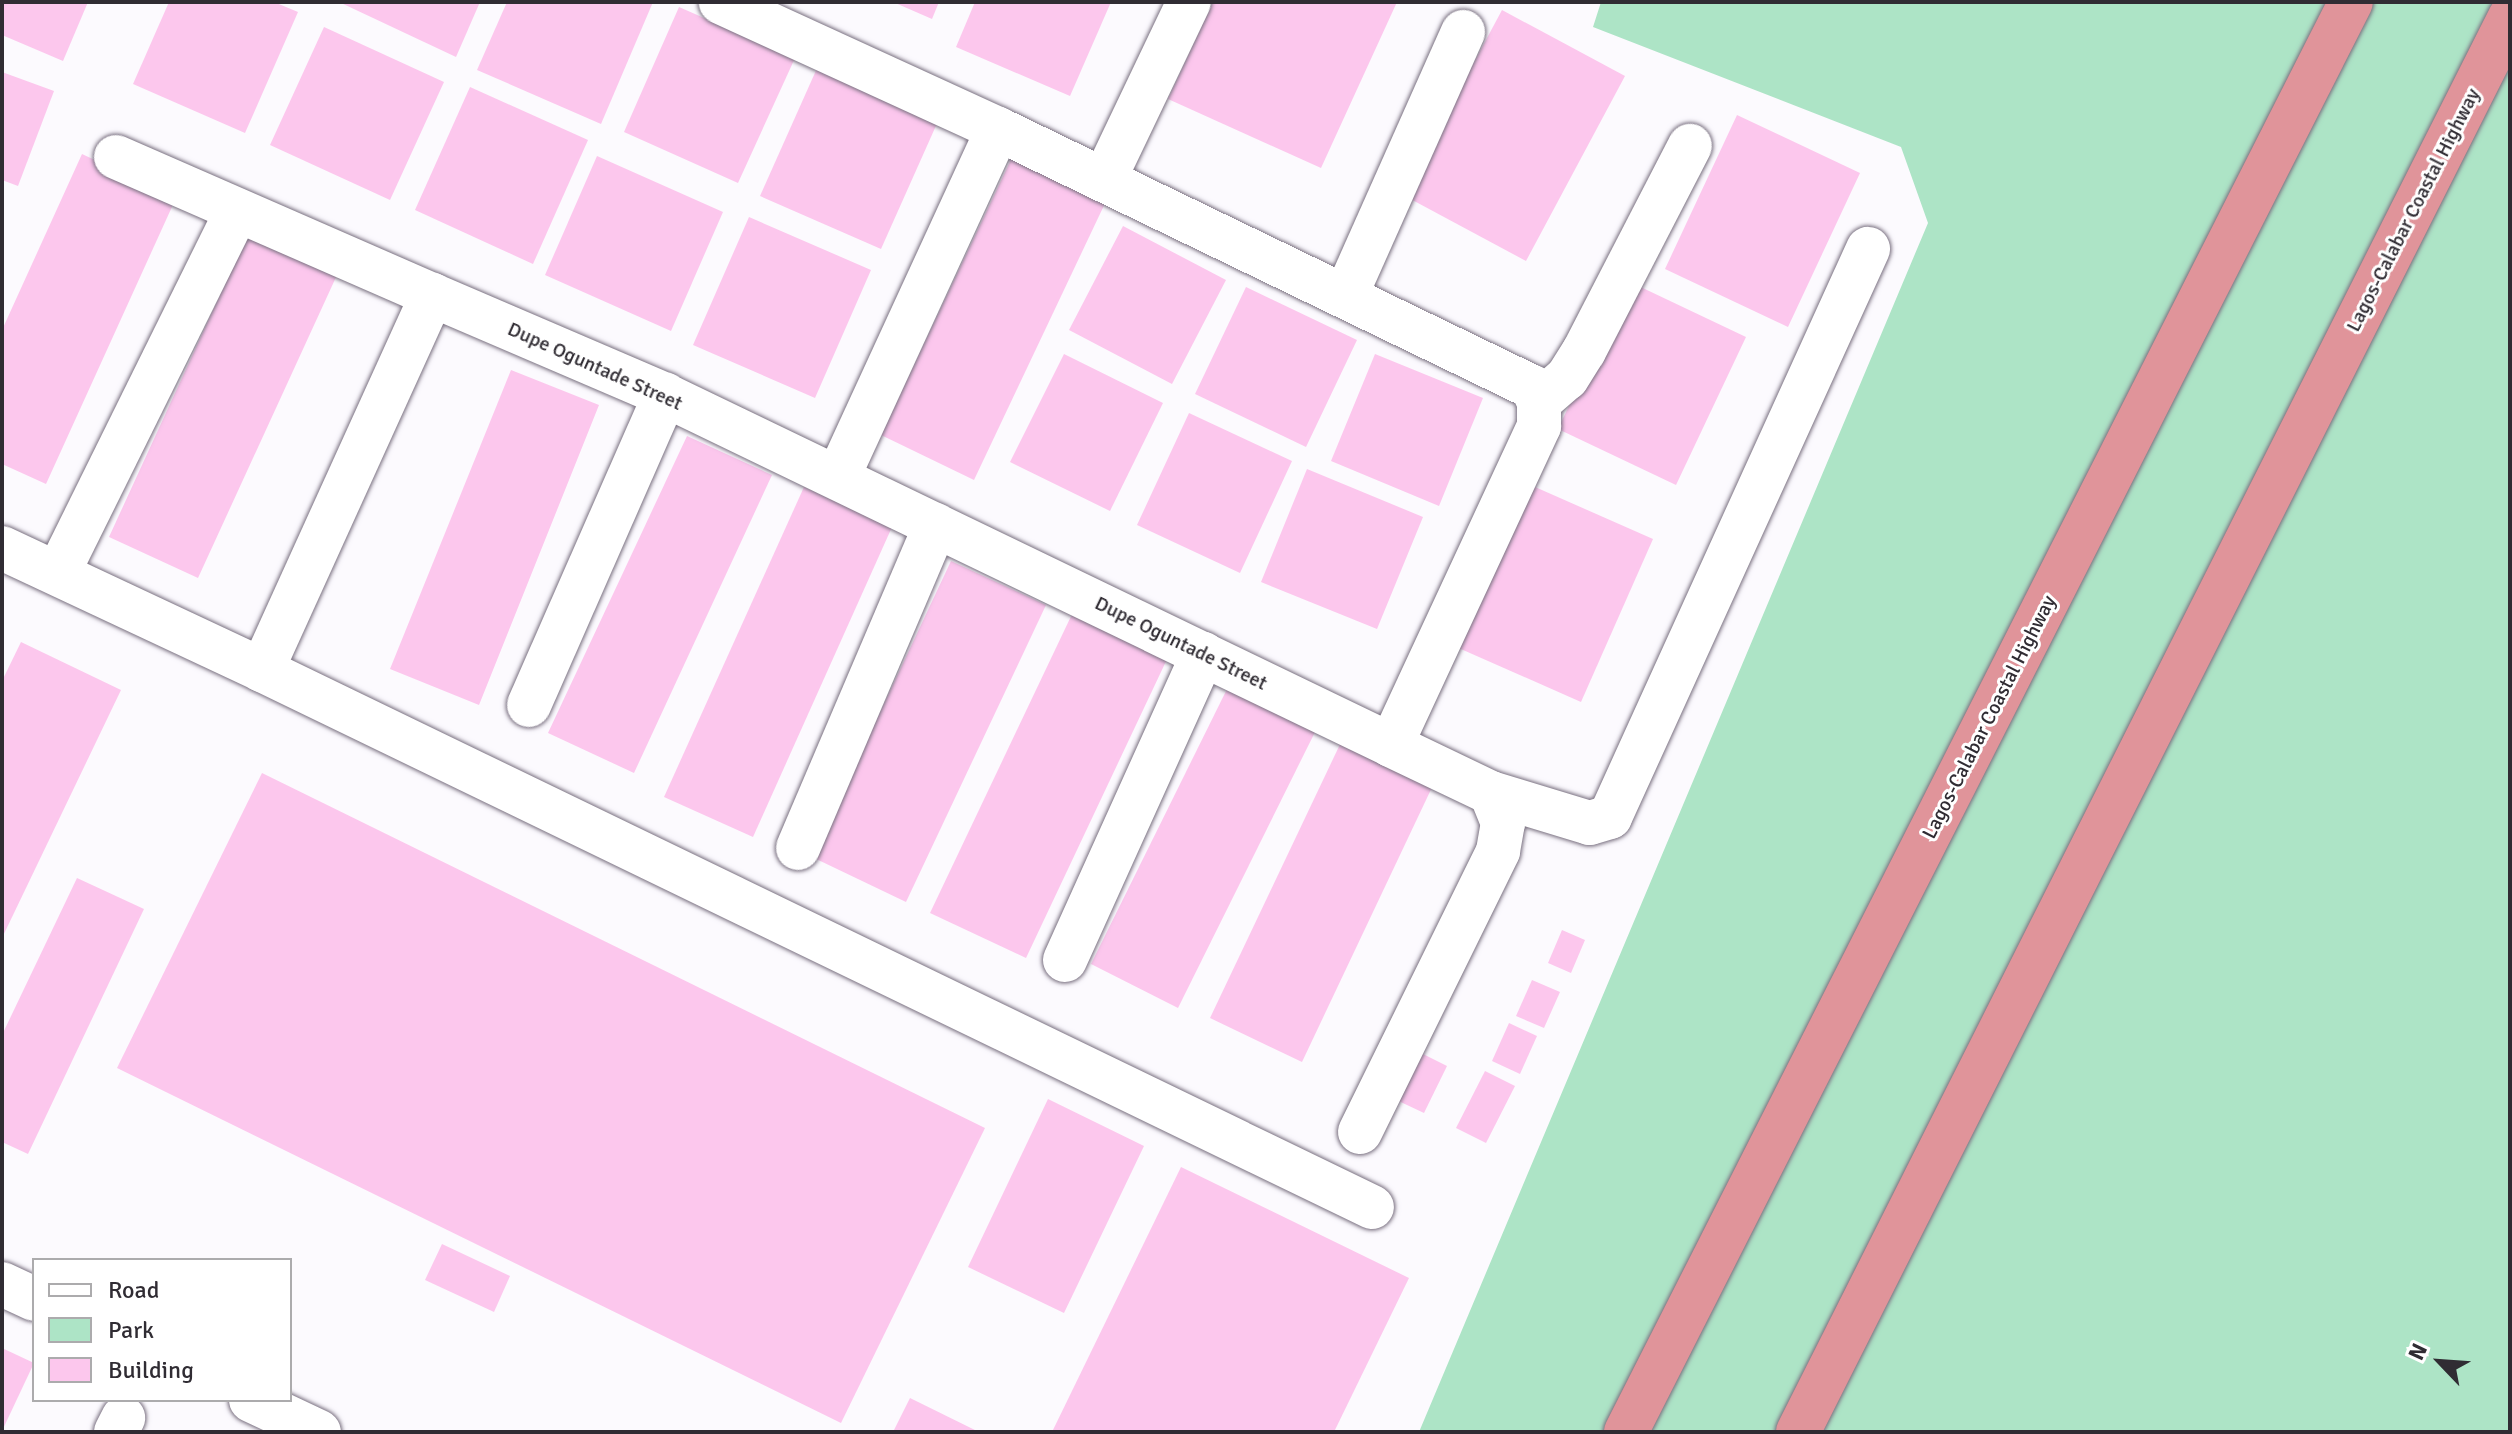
<!DOCTYPE html>
<style>
body{margin:0}
#map{position:relative;width:2512px;height:1434px;overflow:hidden;background:#fcfafe;font-family:Signika,sans-serif}
div>[style]{position:absolute}
[style*='--x']{left:calc(var(--x)*1px);top:calc(var(--y)*1px);width:calc(var(--w)*1px);rotate:calc(var(--a)*1deg)}
.green>*{inset:0;background:#ade4c6}
.building>*{inset:0;background:#fcc7ed}
.roads{filter:drop-shadow(0 0 2px #797080) drop-shadow(0 0 2px #797080)}
.minor>*{height:44px;margin:-22px;padding:0 22px;transform-origin:22px;border-radius:22px;background:#fff}
.tertiary>*{height:44px;margin:-22px;padding:0 22px;transform-origin:22px;border-radius:22px;background:#fff}
.trunk>*{height:44px;margin:-22px;padding:0 22px;transform-origin:22px;border-radius:22px;background:#e0949a}
span{translate:-50% -50%;white-space:nowrap;text-align:center;line-height:1.15;-webkit-text-stroke:6px #fff;paint-order:stroke}
.street-label{font-size:20px;color:#302c33}
.frame{position:absolute;inset:0;border:4px solid #302c33;pointer-events:none}
.legend{position:absolute;left:32px;top:1258px;width:260px;height:144px;box-sizing:border-box;background:#fff;border:2px solid #acabad;margin:0;padding:10px 14px;list-style:none;font-size:24px;color:#302c33}
.legend li{display:flex;align-items:center;gap:16px;height:40px}
.legend b{width:40px;border:2px solid #acabad}
.north{position:absolute;left:2400px;top:1322px;width:80px;height:80px;-webkit-text-stroke:6px #fff;paint-order:stroke;rotate:295deg;font-size:22px;font-weight:700;line-height:32px;text-align:center;color:#302c33}
.north::after{content:'';display:block;margin:auto;width:28px;height:36px;background:#302c33;clip-path:polygon(50% 0,100% 100%,50% 72%,0 100%)}
</style>
<div id="map">
<div class="green">
<i style="clip-path:polygon(1601px 2px,2510px 2px,2510px 1432px,1419px 1432px,1928px 223px,1901px 147px,1593px 27px)"></i>
</div>
<div class="building">
<i style="clip-path:polygon(2px 2px,88px 2px,63px 61px,2px 35px)"></i>
<i style="clip-path:polygon(169px 2px,274px 2px,298px 12px,245px 133px,133px 84px)"></i>
<i style="clip-path:polygon(339px 2px,480px 2px,456px 57px)"></i>
<i style="clip-path:polygon(507px 2px,653px 2px,601px 124px,477px 70px)"></i>
<i style="clip-path:polygon(893px 2px,939px 2px,932px 19px)"></i>
<i style="clip-path:polygon(975px 2px,1111px 2px,1070px 96px,956px 47px)"></i>
<i style="clip-path:polygon(1213px 2px,1397px 2px,1321px 168px,1168px 99px)"></i>
<i style="clip-path:polygon(679px 7px,795px 58px,738px 183px,624px 132px)"></i>
<i style="clip-path:polygon(1502px 10px,1625px 76px,1526px 261px,1403px 195px)"></i>
<i style="clip-path:polygon(324px 27px,444px 82px,390px 200px,270px 145px)"></i>
<i style="clip-path:polygon(818px 66px,939px 119px,881px 249px,760px 196px)"></i>
<i style="clip-path:polygon(2px 72px,54px 91px,18px 186px,2px 180px)"></i>
<i style="clip-path:polygon(470px 87px,588px 140px,533px 264px,415px 210px)"></i>
<i style="clip-path:polygon(1737px 115px,1860px 173px,1788px 327px,1665px 269px)"></i>
<i style="clip-path:polygon(1014px 153px,1108px 197px,974px 480px,881px 435px)"></i>
<i style="clip-path:polygon(82px 154px,176px 198px,46px 484px,2px 464px,2px 330px)"></i>
<i style="clip-path:polygon(597px 156px,723px 212px,671px 331px,545px 275px)"></i>
<i style="clip-path:polygon(749px 217px,871px 270px,815px 398px,693px 345px)"></i>
<i style="clip-path:polygon(1123px 226px,1226px 280px,1172px 384px,1069px 330px)"></i>
<i style="clip-path:polygon(248px 234px,337px 275px,198px 578px,109px 537px)"></i>
<i style="clip-path:polygon(1628px 281px,1746px 337px,1676px 485px,1558px 429px)"></i>
<i style="clip-path:polygon(1246px 287px,1357px 340px,1306px 447px,1195px 394px)"></i>
<i style="clip-path:polygon(1064px 354px,1163px 403px,1110px 511px,1010px 462px)"></i>
<i style="clip-path:polygon(1375px 354px,1483px 398px,1439px 506px,1331px 461px)"></i>
<i style="clip-path:polygon(511px 370px,599px 405px,479px 705px,390px 669px)"></i>
<i style="clip-path:polygon(1189px 413px,1292px 461px,1240px 573px,1137px 525px)"></i>
<i style="clip-path:polygon(687px 436px,772px 475px,634px 773px,548px 733px)"></i>
<i style="clip-path:polygon(1307px 469px,1423px 517px,1377px 629px,1261px 582px)"></i>
<i style="clip-path:polygon(1526px 483px,1653px 539px,1581px 702px,1454px 646px)"></i>
<i style="clip-path:polygon(804px 487px,892px 527px,753px 837px,664px 797px)"></i>
<i style="clip-path:polygon(951px 561px,1046px 605px,906px 902px,812px 857px)"></i>
<i style="clip-path:polygon(1074px 610px,1169px 655px,1026px 958px,930px 913px)"></i>
<i style="clip-path:polygon(21px 642px,121px 690px,2px 938px,2px 681px)"></i>
<i style="clip-path:polygon(1229px 685px,1317px 728px,1178px 1008px,1091px 964px)"></i>
<i style="clip-path:polygon(1343px 738px,1435px 781px,1302px 1062px,1210px 1018px)"></i>
<i style="clip-path:polygon(262px 773px,985px 1128px,841px 1423px,117px 1068px)"></i>
<i style="clip-path:polygon(77px 878px,144px 909px,28px 1154px,2px 1142px,2px 1035px)"></i>
<i style="clip-path:polygon(1562px 930px,1585px 940px,1571px 973px,1548px 963px)"></i>
<i style="clip-path:polygon(1532px 980px,1560px 992px,1544px 1028px,1516px 1016px)"></i>
<i style="clip-path:polygon(1509px 1023px,1537px 1036px,1520px 1074px,1492px 1061px)"></i>
<i style="clip-path:polygon(1413px 1049px,1447px 1066px,1424px 1113px,1390px 1097px)"></i>
<i style="clip-path:polygon(1485px 1071px,1515px 1086px,1486px 1143px,1456px 1128px)"></i>
<i style="clip-path:polygon(1048px 1099px,1144px 1146px,1064px 1313px,968px 1267px)"></i>
<i style="clip-path:polygon(1181px 1167px,1409px 1278px,1334px 1432px,1052px 1432px)"></i>
<i style="clip-path:polygon(442px 1244px,510px 1276px,494px 1312px,425px 1280px)"></i>
<i style="clip-path:polygon(2px 1348px,34px 1363px,2px 1431px)"></i>
<i style="clip-path:polygon(910px 1398px,979px 1432px,893px 1432px)"></i>
</div>
<div class="roads">
<div class="minor">
<i style="--x:116;--y:157;--w:345;--a:23.6"></i>
<i style="--x:1104;--y:180;--w:197;--a:-64.5"></i>
<i style="--x:1346;--y:295;--w:288;--a:-66"></i>
<i style="--x:1539;--y:402;--w:37;--a:-41"></i>
<i style="--x:1567;--y:378;--w:32;--a:-58"></i>
<i style="--x:1584;--y:351;--w:231;--a:-62.7"></i>
<i style="--x:838;--y:477;--w:383;--a:-65.3"></i>
<i style="--x:2;--y:548;--w:287;--a:25.1"></i>
<i style="--x:262;--y:670;--w:412;--a:-65.6"></i>
<i style="--x:432;--y:295;--w:254;--a:23.2"></i>
<i style="--x:665;--y:395;--w:806;--a:25.74"></i>
<i style="--x:1391;--y:745;--w:352;--a:-65.1"></i>
<i style="--x:1539;--y:426;--w:24;--a:-90"></i>
<i style="--x:1539;--y:402;--w:17;--a:-115"></i>
<i style="--x:1532;--y:387;--w:593;--a:-154.21"></i>
<i style="--x:998;--y:129;--w:305;--a:-155.4"></i>
<i style="--x:58;--y:573;--w:404;--a:-63.7"></i>
<i style="--x:262;--y:670;--w:1233;--a:25.82"></i>
<i style="--x:529;--y:705;--w:339;--a:-66.3"></i>
<i style="--x:1491;--y:793;--w:103;--a:16.9"></i>
<i style="--x:1590;--y:823;--w:21;--a:-17"></i>
<i style="--x:1610;--y:817;--w:624;--a:-65.57"></i>
<i style="--x:798;--y:848;--w:351;--a:-66.9"></i>
<i style="--x:1065;--y:960;--w:336;--a:-65.7"></i>
<i style="--x:1360;--y:1132;--w:313;--a:-63.8"></i>
<i style="--x:1498;--y:851;--w:28;--a:-80"></i>
<i style="--x:1503;--y:823;--w:32;--a:-112"></i>
<i style="--x:1491;--y:793;--w:111;--a:-154.4"></i>
<i style="--x:116;--y:1432;--w:16;--a:-63"></i>
</div>
<div class="tertiary">
<i style="--x:2;--y:1284;--w:35;--a:25"></i>
<i style="--x:251;--y:1400;--w:75;--a:25.2"></i>
</div>
<div class="trunk">
<i style="--x:1626;--y:1432;--w:1603;--a:-63.12"></i>
<i style="--x:1798;--y:1432;--w:1584;--a:-63.29"></i>
</div>
</div>
<div class="street-label">
<span style="left:2413px;top:210px;rotate:-63deg">Lagos-Calabar Coastal Highway</span>
<span style="left:595px;top:366px;rotate:24deg">Dupe Oguntade Street</span>
<span style="left:1181px;top:643px;rotate:26deg">Dupe Oguntade Street</span>
<span style="left:1989px;top:717px;rotate:-63deg">Lagos-Calabar Coastal Highway</span>
</div>
<div class="frame"></div>
<ul class="legend">
<li><b style="height:10px;background:#fff"></b>Road</li>
<li><b style="height:22px;background:#ade4c6"></b>Park</li>
<li><b style="height:22px;background:#fcc7ed"></b>Building</li>
</ul>
<div class="north">N</div>
</div>
